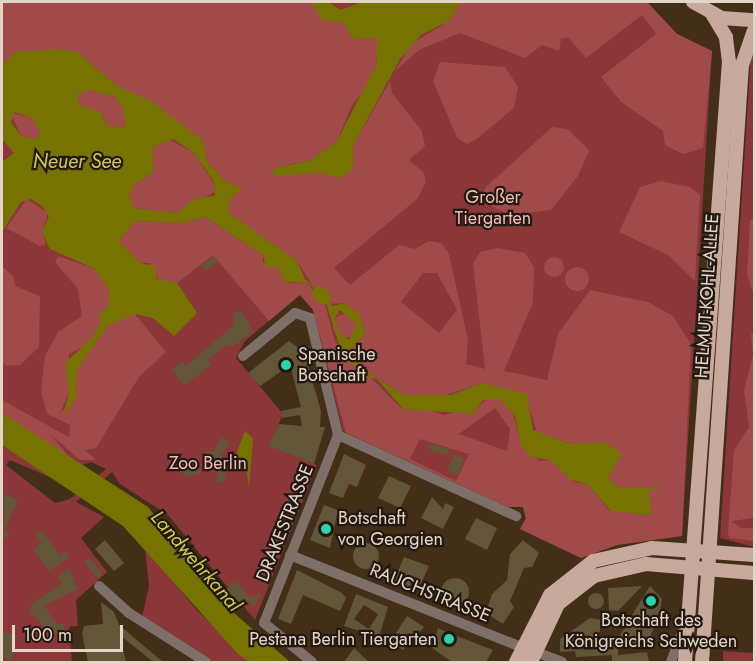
<!DOCTYPE html>
<meta charset="utf-8">
<style>
body{margin:0}
#map{position:relative;width:756px;height:664px;overflow:hidden;background:#432e18;font-family:Jost,sans-serif}
div>[style]{position:absolute}
[style*='--x']{left:calc(var(--x)*1px);top:calc(var(--y)*1px);width:calc(var(--w)*1px);rotate:calc(var(--a)*1deg)}
.green>*{inset:0;background:#8b3638}
.forest>*{inset:0;background:#a14a4a}
.round{border-radius:50%}
.water>*{inset:0;background:#777300}
.stream>*{height:2px;margin:-1px;padding:0 1px;transform-origin:1px;border-radius:1px;background:#777300}
.canal>*{height:8px;margin:-4px;padding:0 4px;transform-origin:4px;border-radius:4px;background:#777300}
.river>*{height:14px;margin:-7px;padding:0 7px;transform-origin:7px;border-radius:7px;background:#777300}
.building>*{inset:0;background:#625538}
.minor>*{height:10px;margin:-5px;padding:0 5px;transform-origin:5px;border-radius:5px;background:#7e6f69}
.major>*{height:14px;margin:-7px;padding:0 7px;transform-origin:7px;border-radius:7px;background:#c8aa9d}
.dots>*{width:16px;height:16px;translate:-50% -50%;box-sizing:border-box;border:3px solid #22180f;border-radius:50%}
span{translate:-50% -50%;white-space:nowrap;text-align:center;line-height:1.15;-webkit-text-stroke:4.5px #22180f;paint-order:stroke}
.park-label{font-size:18px;color:#efbcba}
.street-label{font-size:18px;color:#e4d5c9}
.poi-label{font-size:18px;color:#e4d5c9}
.left{translate:0 -50%;text-align:left}
.right{translate:-100% -50%;text-align:right}
.water-label{font-size:20px;color:#cfcb4c;font-style:italic}
.frame{position:absolute;inset:0;border:3px solid #e4d5c9;pointer-events:none}
.scale{position:absolute;left:12px;top:625px;width:111px;height:27px;box-sizing:border-box;border:3px solid #e4d5c9;border-top:0;padding-left:8px;font-size:18px;line-height:21px;white-space:nowrap;color:#e4d5c9;-webkit-text-stroke:4px #22180f;paint-order:stroke}
</style>
<div id="map">
<div class="green">
<i style="clip-path:polygon(2px 2px,647px 2px,677px 34px,712px 51px,682px 536px,617px 545px,581px 558px,520px 529px,526px 518px,523px 507px,508px 507px,343px 431px,313px 310px,300px 294px,244px 342px,236px 358px,283px 414px,269px 446px,317px 465px,255px 620px,168px 515px,120px 484px,112px 472px,76px 502px,104px 517px,81px 538px,107px 572px,76px 600px,78px 626px,69px 627px,72px 662px,2px 662px,2px 445px,61px 482px,10px 460px,6px 465px,55px 503px,70px 499px,106px 469px,91px 462px,82px 465px,2px 413px)"></i>
<i style="clip-path:polygon(751px 54px,754px 54px,754px 547px,720px 538px)"></i>
<i style="clip-path:polygon(145px 547px,195px 608px,249px 662px,213px 662px,142px 617px,149px 586px)"></i>
<i style="clip-path:polygon(723px 651px,754px 653px,754px 662px,723px 662px)"></i>
</div>
<div class="forest">
<i style="clip-path:polygon(evenodd,2px 2px,311px 2px,343px 23px,353px 39px,377px 38px,380px 51px,370px 84px,352px 105px,337px 141px,311px 160px,286px 165px,346px 175px,353px 146px,390px 81px,392px 93px,422px 131px,425px 146px,409px 160px,424px 173px,426px 182px,417px 199px,334px 268px,350px 285px,399px 245px,415px 249px,429px 241px,441px 243px,449px 254px,468px 340px,466px 364px,485px 369px,473px 264px,480px 252px,497px 248px,525px 253px,534px 267px,533px 302px,504px 371px,547px 380px,558px 334px,590px 290px,648px 302px,673px 316px,691px 344px,682px 536px,617px 545px,581px 558px,520px 529px,526px 518px,523px 507px,508px 507px,346px 433px,313px 310px,300px 295px,269px 321px,213px 255px,177px 283px,161px 281px,154px 276px,150px 263px,140px 263px,119px 241px,135px 221px,182px 223px,205px 217px,263px 255px,263px 262px,279px 268px,288px 283px,305px 282px,318px 294px,297px 261px,228px 213px,230px 199px,241px 189px,225px 181px,207px 161px,196px 135px,117px 86px,77px 52px,15px 52px,2px 65px,2px 2px,423px 273px,437px 273px,457px 310px,439px 333px,401px 302px,423px 273px,2px 2px,345px 303px,361px 318px,365px 334px,350px 350px,365px 371px,404px 395px,443px 396px,482px 383px,527px 400px,537px 432px,571px 444px,603px 443px,620px 452px,608px 478px,619px 488px,644px 489px,651px 515px,609px 510px,587px 484px,574px 482px,550px 460px,539px 461px,520px 440px,512px 409px,500px 399px,489px 397px,477px 408px,443px 415px,423px 407px,402px 409px,335px 342px,325px 304px,345px 303px,2px 2px,495px 408px,510px 429px,507px 451px,459px 434px,495px 408px,2px 2px,420px 439px,469px 454px,456px 481px,410px 459px,420px 439px)"></i>
<i style="clip-path:polygon(461px 2px,647px 2px,677px 34px,712px 51px,703px 148px,683px 154px,665px 145px,663px 131px,621px 102px,601px 77px,656px 34px,642px 15px,586px 58px,568px 37px,561px 39px,559px 51px,542px 45px,525px 58px,460px 33px,419px 50px,394px 72px,412px 43px,443px 25px)"></i>
<i style="clip-path:polygon(440px 62px,505px 67px,518px 87px,514px 108px,477px 139px,467px 144px,457px 138px,433px 81px)"></i>
<i style="clip-path:polygon(89px 90px,115px 97px,123px 108px,125px 127px,108px 126px,102px 115px,79px 105px,77px 93px)"></i>
<i style="clip-path:polygon(10px 112px,32px 118px,40px 131px,37px 139px,21px 136px)"></i>
<i style="clip-path:polygon(552px 127px,567px 129px,589px 150px,578px 176px,551px 210px,509px 215px,493px 207px,483px 194px,486px 187px)"></i>
<i style="clip-path:polygon(167px 138px,194px 153px,218px 190px,177px 213px,134px 208px,129px 195px,134px 185px,153px 172px,153px 147px)"></i>
<i style="clip-path:polygon(661px 181px,690px 187px,700px 195px,695px 281px,668px 255px,619px 232px,640px 187px)"></i>
<i style="clip-path:polygon(27px 199px,48px 213px,42px 232px,46px 244px,40px 246px,6px 228px)"></i>
<i style="clip-path:polygon(750px 220px,754px 220px,754px 295px,747px 275px)"></i>
<i style="clip-path:polygon(evenodd,58px 256px,95px 269px,109px 290px,115px 321px,135px 314px,166px 352px,139px 377px,96px 448px,85px 450px,96px 460px,80px 460px,50px 434px,71px 459px,2px 413px,2px 400px,69px 437px,70px 425px,47px 414px,41px 392px,45px 356px,58px 332px,82px 316px,78px 289px,55px 262px,58px 256px,99px 338px,77px 370px,76px 398px,60px 413px,69px 392px,69px 354px,99px 338px)"></i>
<i class="round" style="left:544px;top:257px;width:20px;height:20px"></i>
<i style="clip-path:polygon(2px 266px,14px 277px,15px 286px,40px 296px,39px 347px,20px 365px,5px 366px,2px 359px)"></i>
<i class="round" style="left:565px;top:267px;width:24px;height:24px"></i>
<i class="round" style="left:333px;top:314px;width:24px;height:24px"></i>
<i style="clip-path:polygon(751px 334px,754px 334px,754px 518px,731px 521px,741px 528px,754px 528px,754px 541px,729px 538px,728px 531px,734px 450px,749px 427px,744px 390px,753px 355px)"></i>
</div>
<div class="water">
<i style="clip-path:polygon(311px 2px,328px 2px,341px 10px,362px 2px,461px 2px,449px 21px,421px 35px,400px 59px,353px 146px,353px 169px,340px 178px,320px 173px,271px 176px,276px 168px,311px 160px,337px 141px,377px 63px,377px 38px,353px 39px,343px 23px,322px 20px)"></i>
<i style="clip-path:polygon(evenodd,57px 49px,77px 52px,117px 86px,153px 102px,203px 141px,207px 161px,225px 181px,242px 189px,230px 199px,229px 213px,297px 261px,305px 279px,320px 292px,305px 282px,284px 282px,279px 268px,266px 267px,263px 255px,205px 217px,182px 223px,135px 221px,119px 241px,140px 263px,155px 266px,156px 279px,177px 283px,197px 313px,174px 336px,153px 318px,135px 314px,102px 328px,99px 315px,109px 305px,109px 290px,95px 269px,50px 249px,42px 232px,49px 216px,42px 206px,31px 199px,21px 202px,2px 232px,2px 162px,14px 153px,2px 139px,2px 65px,15px 52px,57px 49px,89px 90px,115px 97px,123px 108px,125px 127px,108px 126px,100px 112px,79px 105px,77px 94px,89px 90px,57px 49px,14px 112px,32px 118px,40px 131px,37px 139px,21px 136px,11px 122px,14px 112px,57px 49px,173px 139px,194px 153px,214px 182px,215px 196px,196px 198px,177px 213px,134px 208px,129px 195px,134px 185px,153px 172px,153px 147px,173px 139px)"></i>
<i style="clip-path:polygon(evenodd,324px 296px,333px 306px,345px 303px,360px 315px,365px 334px,350px 350px,365px 371px,404px 395px,451px 395px,482px 383px,527px 394px,533px 430px,570px 444px,603px 442px,622px 453px,608px 478px,619px 488px,649px 488px,651px 515px,611px 511px,587px 484px,571px 480px,550px 460px,530px 457px,521px 445px,515px 416px,500px 399px,483px 400px,472px 414px,403px 409px,377px 379px,365px 377px,342px 354px,324px 296px,340px 310px,357px 324px,349px 340px,338px 332px,335px 318px,340px 310px)"></i>
<i style="clip-path:polygon(97px 333px,99px 338px,77px 370px,76px 398px,63px 416px,69px 392px,65px 363px)"></i>
<i style="clip-path:polygon(2px 413px,148px 507px,234px 613px,290px 662px,249px 662px,237px 653px,123px 526px,2px 445px)"></i>
<i style="clip-path:polygon(245px 431px,253px 439px,249px 487px,245px 462px,230px 470px)"></i>
</div>
<div class="stream">
<i style="--x:650;--y:490;--w:7;--a:-8"></i>
</div>
<div class="canal">
<i style="--x:98;--y:334;--w:7;--a:-56"></i>
</div>
<div class="river">
<i style="--x:319;--y:293;--w:6;--a:45"></i>
</div>
<div class="building">
<i style="clip-path:polygon(213px 256px,218px 261px,205px 271px,201px 266px)"></i>
<i style="clip-path:polygon(242px 311px,253px 331px,233px 347px,227px 344px,208px 360px,212px 365px,184px 385px,171px 370px,182px 361px,186px 366px,234px 325px,233px 312px)"></i>
<i style="clip-path:polygon(289px 341px,304px 352px,321px 411px,320px 427px,325px 427px,314px 464px,268px 446px,279px 424px,302px 426px,300px 415px,282px 418px,281px 411px,301px 407px,290px 365px,260px 386px,248px 373px)"></i>
<i style="clip-path:polygon(222px 437px,230px 442px,221px 456px,228px 468px,223px 484px,215px 481px,219px 469px,214px 459px,204px 459px,205px 451px,214px 451px)"></i>
<i style="clip-path:polygon(430px 443px,449px 449px,447px 455px,428px 449px)"></i>
<i style="clip-path:polygon(344px 454px,366px 465px,357px 487px,349px 484px,343px 498px,329px 493px)"></i>
<i style="clip-path:polygon(454px 454px,464px 459px,459px 476px,447px 470px)"></i>
<i style="clip-path:polygon(179px 461px,199px 466px,200px 474px,188px 477px,174px 468px)"></i>
<i style="clip-path:polygon(298px 466px,304px 467px,304px 481px,298px 481px)"></i>
<i style="clip-path:polygon(389px 476px,411px 486px,400px 508px,378px 498px)"></i>
<i style="clip-path:polygon(4px 494px,18px 500px,5px 529px,10px 535px,4px 540px)"></i>
<i style="clip-path:polygon(432px 497px,443px 509px,445px 503px,454px 507px,443px 529px,421px 518px)"></i>
<i style="clip-path:polygon(324px 505px,338px 510px,330px 548px,310px 540px)"></i>
<i style="clip-path:polygon(476px 518px,497px 528px,487px 550px,465px 539px)"></i>
<i style="clip-path:polygon(42px 530px,60px 556px,65px 552px,69px 558px,49px 571px,33px 550px,41px 543px,36px 534px)"></i>
<i style="clip-path:polygon(278px 533px,282px 536px,276px 553px,270px 552px)"></i>
<i style="clip-path:polygon(105px 540px,124px 563px,114px 571px,95px 549px)"></i>
<i style="clip-path:polygon(523px 540px,539px 553px,532px 567px,524px 568px,510px 601px,514px 607px,503px 624px,486px 613px,492px 594px,507px 580px,510px 554px)"></i>
<i class="round" style="left:353px;top:543px;width:26px;height:26px"></i>
<i style="clip-path:polygon(404px 557px,429px 566px,418px 590px,393px 582px)"></i>
<i style="clip-path:polygon(89px 558px,103px 575px,98px 579px,84px 562px)"></i>
<i style="clip-path:polygon(69px 568px,78px 589px,44px 606px,57px 624px,65px 624px,64px 634px,50px 634px,30px 611px,32px 603px,62px 584px,57px 577px)"></i>
<i style="clip-path:polygon(297px 570px,342px 593px,346px 598px,340px 611px,303px 595px,291px 624px,278px 619px)"></i>
<i class="round" style="left:441px;top:578px;width:28px;height:28px"></i>
<i style="clip-path:polygon(235px 581px,251px 598px,262px 592px,254px 607px,248px 601px,242px 606px,226px 589px)"></i>
<i style="clip-path:polygon(642px 586px,618px 611px,609px 610px,608px 588px)"></i>
<i style="clip-path:polygon(650px 586px,662px 599px,659px 620px,632px 615px)"></i>
<i class="round" style="left:588px;top:593px;width:16px;height:16px"></i>
<i style="clip-path:polygon(evenodd,356px 594px,388px 607px,379px 637px,344px 626px,356px 594px,364px 605px,378px 614px,369px 629px,354px 619px,364px 605px)"></i>
<i style="clip-path:polygon(101px 602px,114px 612px,119px 625px,163px 662px,153px 662px,120px 635px,126px 662px,88px 662px,82px 634px,84px 626px,103px 624px)"></i>
<i style="clip-path:polygon(407px 616px,424px 627px,403px 650px,390px 642px)"></i>
<i style="clip-path:polygon(590px 618px,601px 620px,600px 631px,583px 650px,612px 648px,627px 624px,654px 628px,646px 646px,618px 647px,618px 655px,647px 652px,649px 662px,612px 662px,612px 655px,576px 657px,575px 651px,560px 652px,560px 639px)"></i>
<i style="clip-path:polygon(438px 628px,444px 631px,493px 650px,486px 662px,452px 662px,432px 648px)"></i>
<i style="clip-path:polygon(2px 632px,16px 635px,12px 660px,2px 657px)"></i>
<i style="clip-path:polygon(354px 648px,368px 661px,366px 662px,344px 662px)"></i>
</div>
<div class="minor">
<i style="--x:243;--y:356;--w:67;--a:-39.6"></i>
<i style="--x:295;--y:313;--w:16;--a:18"></i>
<i style="--x:310;--y:318;--w:120;--a:76.5"></i>
<i style="--x:338;--y:435;--w:196;--a:24.5"></i>
<i style="--x:290;--y:555;--w:252;--a:21.7"></i>
<i style="--x:99;--y:586;--w:40;--a:42"></i>
<i style="--x:129;--y:613;--w:91;--a:32.5"></i>
<i style="--x:536;--y:652;--w:28;--a:21"></i>
<i style="--x:312;--y:662;--w:62;--a:-140.9"></i>
<i style="--x:264;--y:623;--w:202;--a:-68.5"></i>
<i style="--x:671;--y:662;--w:43;--a:-69.4"></i>
</div>
<div class="major">
<i style="--x:693;--y:2;--w:33;--a:29"></i>
<i style="--x:722;--y:18;--w:32;--a:4"></i>
<i style="--x:516;--y:662;--w:75;--a:-63.1"></i>
<i style="--x:550;--y:595;--w:55;--a:-38.3"></i>
<i style="--x:593;--y:561;--w:60;--a:-12.4"></i>
<i style="--x:652;--y:548;--w:102;--a:3.9"></i>
<i style="--x:531;--y:662;--w:64;--a:-65"></i>
<i style="--x:558;--y:604;--w:46;--a:-37.9"></i>
<i style="--x:594;--y:576;--w:53;--a:-13"></i>
<i style="--x:646;--y:564;--w:108;--a:4.8"></i>
<i style="--x:685;--y:662;--w:602;--a:-85.81"></i>
<i style="--x:729;--y:62;--w:25;--a:-97"></i>
<i style="--x:726;--y:37;--w:27;--a:-121"></i>
<i style="--x:702;--y:662;--w:598;--a:-86.17"></i>
<i style="--x:742;--y:65;--w:36;--a:-71"></i>
</div>
<div class="dots">
<i style="left:286px;top:365px;background:#28d5ad"></i>
<i style="left:326px;top:529px;background:#28d5ad"></i>
<i style="left:651px;top:601px;background:#28d5ad"></i>
<i style="left:449px;top:639px;background:#28d5ad"></i>
</div>
<div class="park-label">
<span style="left:493px;top:208px">Großer<br>Tiergarten</span>
<span style="left:208px;top:463px">Zoo Berlin</span>
</div>
<div class="street-label">
<span style="left:707px;top:296px;rotate:-86deg">HELMUT-KOHL-ALLEE</span>
<span style="left:285px;top:523px;rotate:-68deg">DRAKESTRASSE</span>
<span style="left:430px;top:593px;rotate:22deg">RAUCHSTRASSE</span>
</div>
<div class="poi-label">
<span class="left" style="left:298px;top:365px">Spanische<br>Botschaft</span>
<span class="left" style="left:338px;top:529px">Botschaft<br>von Georgien</span>
<span style="left:651px;top:631px">Botschaft des<br>Königreichs Schweden</span>
<span class="right" style="left:437px;top:639px">Pestana Berlin Tiergarten</span>
</div>
<div class="water-label">
<span style="left:77px;top:161px">Neuer See</span>
<span style="left:196px;top:561px;rotate:49deg">Landwehrkanal</span>
</div>
<div class="frame"></div>
<div class="scale">100 m</div>
</div>
